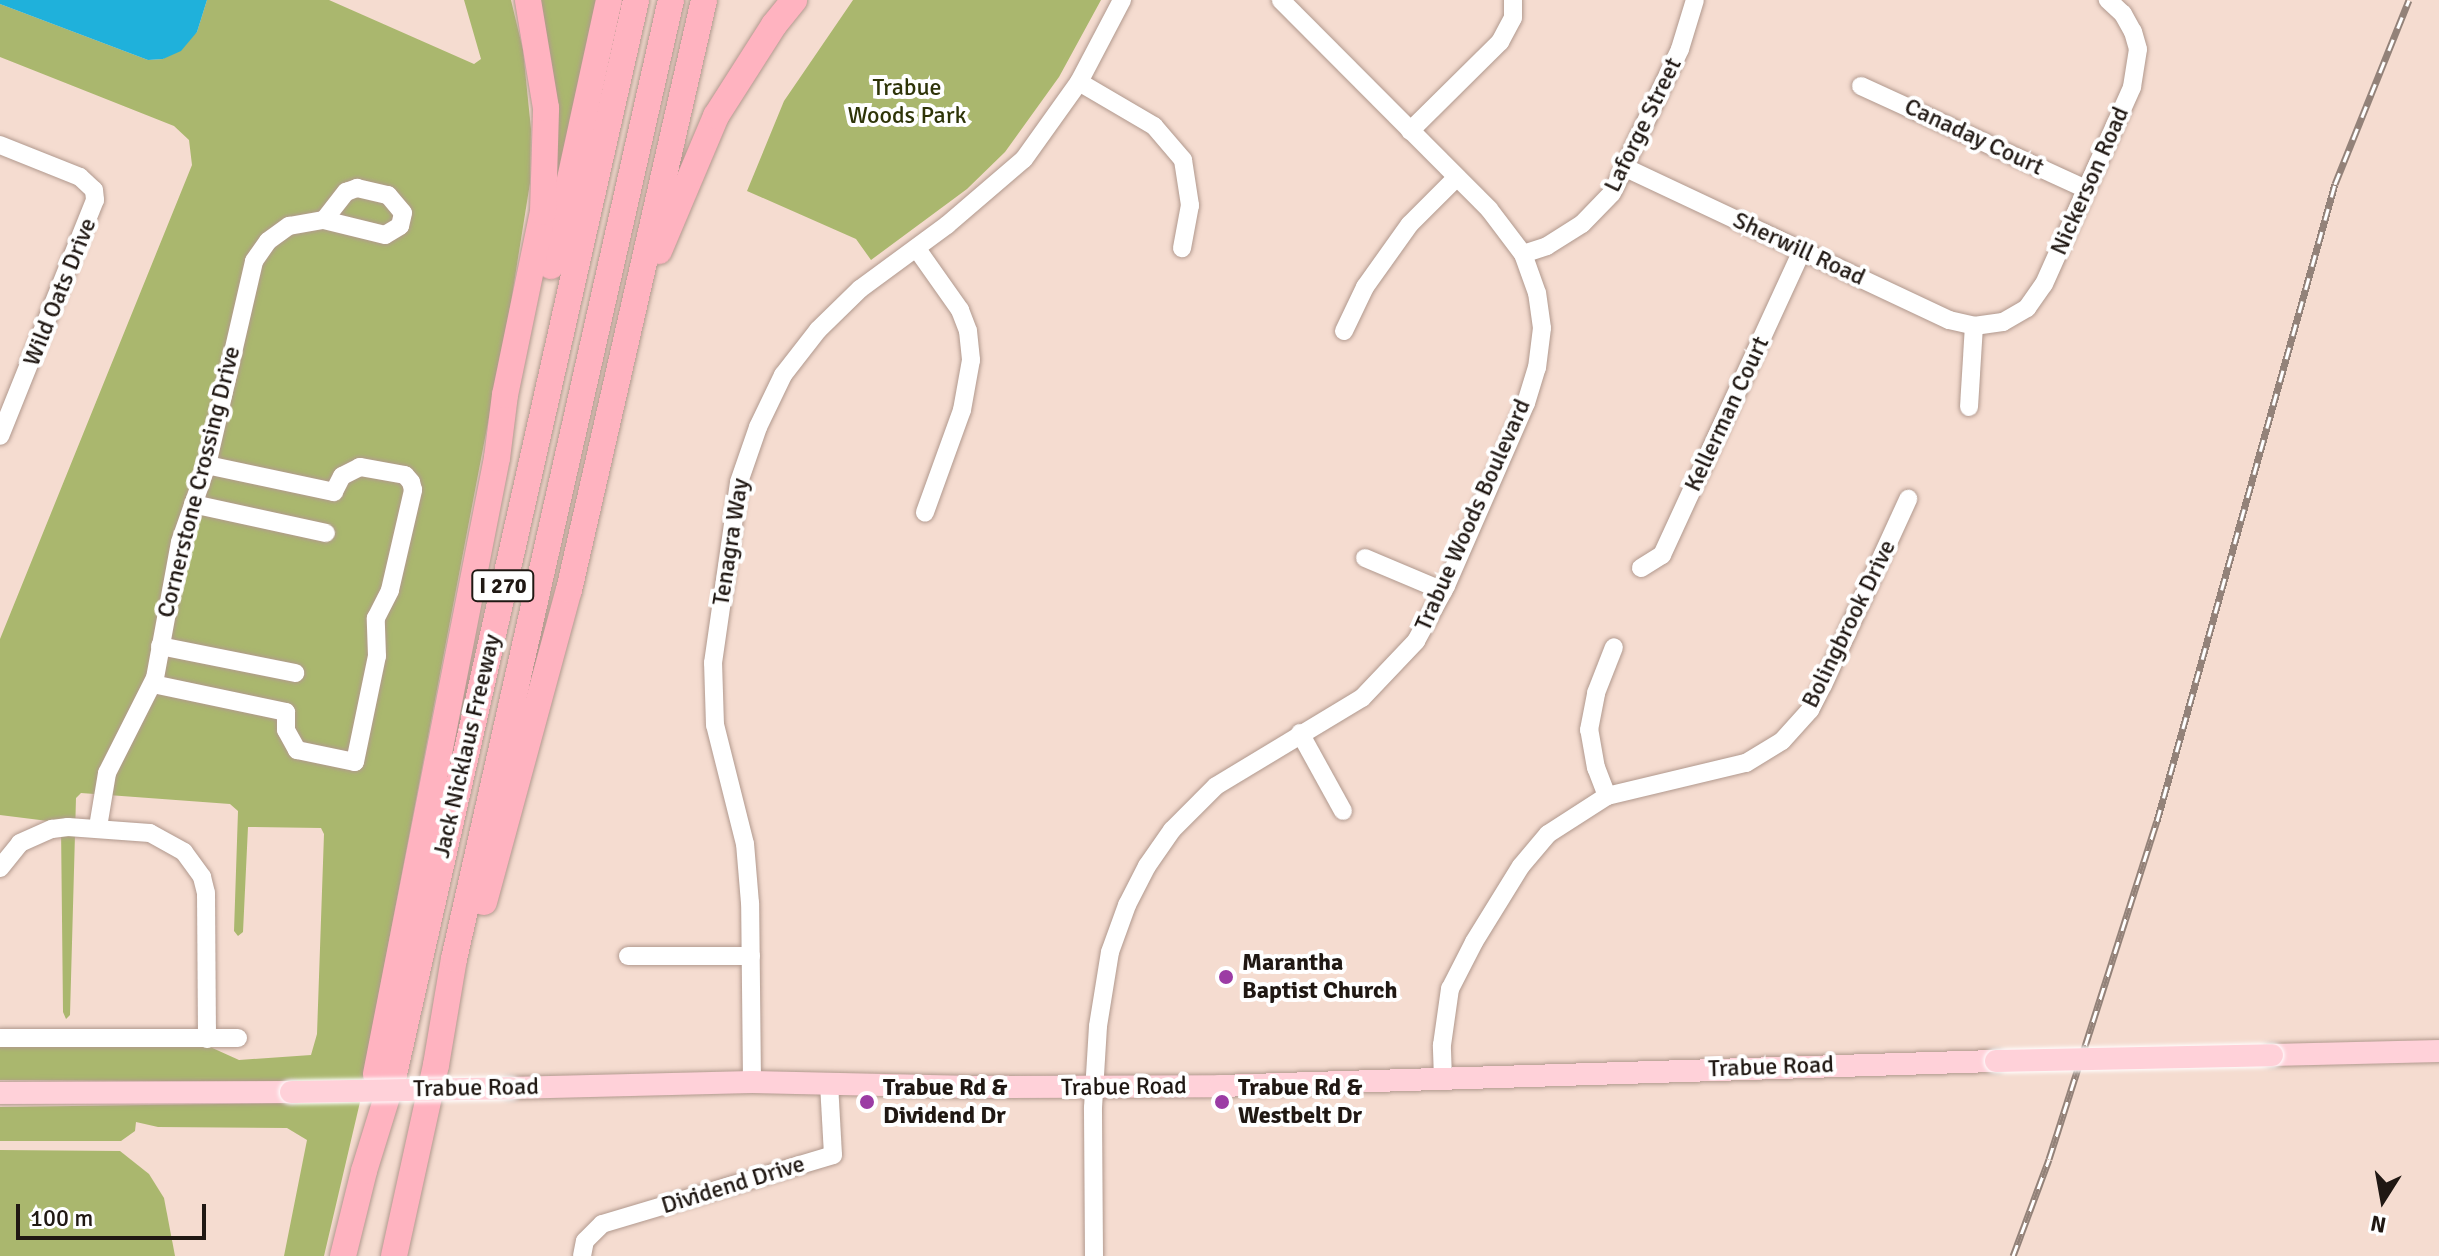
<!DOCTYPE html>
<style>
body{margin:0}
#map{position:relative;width:2439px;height:1256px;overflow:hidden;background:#f5dcd0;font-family:Signika,sans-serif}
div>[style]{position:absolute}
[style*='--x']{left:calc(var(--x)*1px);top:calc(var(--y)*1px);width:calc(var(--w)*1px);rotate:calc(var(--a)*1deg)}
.green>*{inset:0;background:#aab76e}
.water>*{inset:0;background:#1fb1db}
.roads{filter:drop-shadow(0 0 2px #b1998e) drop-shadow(0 0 2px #b1998e)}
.minor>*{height:18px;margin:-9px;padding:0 9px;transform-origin:9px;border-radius:9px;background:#fff}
.major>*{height:22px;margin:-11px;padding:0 11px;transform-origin:11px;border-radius:11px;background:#ffd1d9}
.highway>*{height:26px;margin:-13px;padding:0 13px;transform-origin:13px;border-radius:13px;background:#ffb3c0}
.rail>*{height:7px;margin-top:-3.5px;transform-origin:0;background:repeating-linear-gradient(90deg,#fff 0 12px,#938279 0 24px);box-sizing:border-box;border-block:2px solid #938279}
.bridges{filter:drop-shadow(0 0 2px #fff) drop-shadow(0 0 2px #fff)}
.major-bridge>*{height:22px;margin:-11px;padding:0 11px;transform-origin:11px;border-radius:11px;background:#ffd1d9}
.dots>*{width:22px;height:22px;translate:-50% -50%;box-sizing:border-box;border:4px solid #fff;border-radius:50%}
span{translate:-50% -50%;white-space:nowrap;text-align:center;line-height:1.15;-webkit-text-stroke:8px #fff;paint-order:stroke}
.shield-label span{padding:2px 6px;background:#fff;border:2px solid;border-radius:6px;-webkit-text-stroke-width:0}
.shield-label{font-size:22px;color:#201813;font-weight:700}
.park-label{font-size:24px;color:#2e3408}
.street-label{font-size:24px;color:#201813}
.poi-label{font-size:24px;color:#201813;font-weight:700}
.left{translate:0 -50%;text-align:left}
.north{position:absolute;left:2343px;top:1160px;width:80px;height:80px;-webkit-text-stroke:6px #fff;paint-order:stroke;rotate:191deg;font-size:22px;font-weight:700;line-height:32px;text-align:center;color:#201813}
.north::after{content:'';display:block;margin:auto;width:28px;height:36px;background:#201813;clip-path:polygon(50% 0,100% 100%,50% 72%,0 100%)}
.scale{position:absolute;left:16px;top:1204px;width:190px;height:36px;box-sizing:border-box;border:4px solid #201813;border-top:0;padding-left:10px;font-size:24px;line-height:28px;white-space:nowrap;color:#201813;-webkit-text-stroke:6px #fff;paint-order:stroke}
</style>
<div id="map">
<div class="green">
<i style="clip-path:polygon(207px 0,329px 0,474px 64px,481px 59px,464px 0,511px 0,523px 50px,531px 129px,530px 183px,511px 302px,362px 1082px,0 1080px,0 1046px,208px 1046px,239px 1060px,311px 1055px,317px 1034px,324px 834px,321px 828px,248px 827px,243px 932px,238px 936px,234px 931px,238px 811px,230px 804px,81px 793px,76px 798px,70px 1015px,66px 1019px,63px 1012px,61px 826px,56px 822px,0 815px,0 639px,192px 165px,189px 140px,174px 126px,0 57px,0 4px,148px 60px,163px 59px,197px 32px)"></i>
<i style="clip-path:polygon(533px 0,600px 0,558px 192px)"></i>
<i style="clip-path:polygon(853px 0,1101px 0,1059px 77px,1005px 152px,967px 189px,871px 260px,856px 239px,747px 191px,784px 101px)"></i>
<i style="clip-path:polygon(360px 1102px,324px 1256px,284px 1256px,307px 1140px,287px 1128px,158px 1127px,136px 1122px,135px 1131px,121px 1141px,0 1141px,0 1107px)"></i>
<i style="clip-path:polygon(0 1150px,120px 1151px,149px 1174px,164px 1198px,175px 1256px,0 1256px)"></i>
</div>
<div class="water">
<i style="clip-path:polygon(0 0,207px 0,197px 32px,181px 51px,163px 59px,148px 60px,0 4px)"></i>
</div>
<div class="roads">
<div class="minor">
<i style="--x:1079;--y:82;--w:87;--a:30.4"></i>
<i style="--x:1154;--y:126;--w:45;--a:49.5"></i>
<i style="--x:1183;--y:160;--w:46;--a:81.2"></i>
<i style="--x:1190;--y:205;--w:44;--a:100.5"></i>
<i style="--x:1861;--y:86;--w:247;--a:24.6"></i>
<i style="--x:1410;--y:131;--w:127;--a:-44.7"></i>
<i style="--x:1500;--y:42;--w:27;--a:-62"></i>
<i style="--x:1513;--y:18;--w:18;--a:-90"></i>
<i style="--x:0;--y:145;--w:86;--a:21.8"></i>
<i style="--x:80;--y:177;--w:19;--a:43"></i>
<i style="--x:94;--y:190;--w:10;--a:84"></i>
<i style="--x:95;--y:200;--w:254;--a:111.9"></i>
<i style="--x:1626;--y:168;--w:357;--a:25.2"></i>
<i style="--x:1949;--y:320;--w:26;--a:13"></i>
<i style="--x:1974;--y:326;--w:29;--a:-8"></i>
<i style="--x:2003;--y:322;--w:28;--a:-30"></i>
<i style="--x:2027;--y:308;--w:29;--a:-55"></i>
<i style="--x:2044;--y:284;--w:216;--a:-65.9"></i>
<i style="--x:2132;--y:87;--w:38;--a:-81"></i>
<i style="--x:2138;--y:49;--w:18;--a:-106"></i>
<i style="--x:2133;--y:32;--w:21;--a:-119"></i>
<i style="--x:2123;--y:14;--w:21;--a:-137"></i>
<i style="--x:917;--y:249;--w:75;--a:54.8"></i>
<i style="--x:960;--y:310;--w:22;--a:69"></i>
<i style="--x:968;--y:331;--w:29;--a:84"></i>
<i style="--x:971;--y:360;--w:51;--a:100.2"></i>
<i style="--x:962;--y:410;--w:109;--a:109.9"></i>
<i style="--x:1523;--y:254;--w:25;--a:-18"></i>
<i style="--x:1547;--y:246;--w:41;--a:-32.2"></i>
<i style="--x:1582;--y:224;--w:43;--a:-45.9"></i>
<i style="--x:1612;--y:193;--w:159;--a:-64.7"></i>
<i style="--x:1680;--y:49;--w:51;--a:-73"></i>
<i style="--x:1344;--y:331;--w:49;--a:-64.5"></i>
<i style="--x:1365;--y:287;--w:77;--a:-54.5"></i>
<i style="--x:1410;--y:224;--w:66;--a:-45"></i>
<i style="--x:1969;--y:407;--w:81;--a:-86.5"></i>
<i style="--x:193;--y:504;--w:136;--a:12.3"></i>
<i style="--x:1365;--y:558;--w:85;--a:22.9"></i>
<i style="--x:1641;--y:568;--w:25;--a:-32"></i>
<i style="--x:1662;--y:555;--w:336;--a:-65.3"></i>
<i style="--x:160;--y:646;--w:138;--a:11.3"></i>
<i style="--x:153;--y:684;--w:136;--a:11.9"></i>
<i style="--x:286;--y:712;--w:18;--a:90"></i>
<i style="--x:286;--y:730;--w:23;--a:61"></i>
<i style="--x:297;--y:750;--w:59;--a:11.7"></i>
<i style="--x:355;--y:762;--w:108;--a:-78.3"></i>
<i style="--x:377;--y:656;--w:38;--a:-92"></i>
<i style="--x:376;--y:618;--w:31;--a:-63"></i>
<i style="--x:390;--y:590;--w:103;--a:-77"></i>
<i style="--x:413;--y:490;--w:8;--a:-104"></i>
<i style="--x:411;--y:482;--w:9;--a:-131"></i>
<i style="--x:405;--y:475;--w:46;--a:-169.9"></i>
<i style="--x:360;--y:467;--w:20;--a:153"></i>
<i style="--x:342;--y:476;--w:18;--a:117"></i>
<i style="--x:334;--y:492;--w:130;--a:-168"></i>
<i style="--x:1300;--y:733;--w:89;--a:61.1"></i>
<i style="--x:1607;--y:796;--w:30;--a:-111"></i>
<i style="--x:1596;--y:768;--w:39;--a:-100"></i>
<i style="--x:1589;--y:730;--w:38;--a:-79"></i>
<i style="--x:1596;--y:693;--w:49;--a:-68.6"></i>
<i style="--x:98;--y:827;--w:55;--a:-80.5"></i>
<i style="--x:107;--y:773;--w:106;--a:-63.2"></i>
<i style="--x:155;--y:678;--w:138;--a:-79.6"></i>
<i style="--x:180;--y:542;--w:82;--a:-70.7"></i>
<i style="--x:207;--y:465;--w:209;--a:-77"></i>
<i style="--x:254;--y:261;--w:24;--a:-55"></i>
<i style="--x:268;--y:241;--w:26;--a:-36"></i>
<i style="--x:289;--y:226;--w:36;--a:-10"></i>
<i style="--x:324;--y:220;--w:36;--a:-52"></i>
<i style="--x:346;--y:192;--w:12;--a:-20"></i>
<i style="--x:357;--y:188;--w:32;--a:13"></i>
<i style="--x:388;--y:195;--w:23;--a:50"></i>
<i style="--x:403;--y:213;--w:13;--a:103"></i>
<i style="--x:400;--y:226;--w:17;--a:149"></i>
<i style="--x:385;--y:235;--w:63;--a:-166.2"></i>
<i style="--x:0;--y:868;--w:32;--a:-51"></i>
<i style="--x:20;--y:843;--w:35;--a:-24"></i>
<i style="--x:52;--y:829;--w:16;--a:-7"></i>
<i style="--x:68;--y:827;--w:82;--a:4.2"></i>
<i style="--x:150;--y:833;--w:39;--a:29"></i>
<i style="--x:184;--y:852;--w:31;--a:54"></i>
<i style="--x:202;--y:877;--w:16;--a:76"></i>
<i style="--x:206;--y:893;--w:146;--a:89.6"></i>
<i style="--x:628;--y:956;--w:123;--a:0"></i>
<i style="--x:0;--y:1038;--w:238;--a:0"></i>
<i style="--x:1443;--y:1079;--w:34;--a:-92"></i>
<i style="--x:1442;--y:1045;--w:57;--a:-81.9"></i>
<i style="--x:1450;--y:989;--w:53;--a:-62.9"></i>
<i style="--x:1474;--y:942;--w:89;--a:-58.3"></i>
<i style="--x:1521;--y:866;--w:42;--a:-49.8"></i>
<i style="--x:1548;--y:834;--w:70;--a:-32.8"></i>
<i style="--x:1607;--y:796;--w:143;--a:-13.4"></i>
<i style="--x:1746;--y:763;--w:42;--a:-31.4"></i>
<i style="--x:1782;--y:741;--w:42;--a:-47.9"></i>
<i style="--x:1810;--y:710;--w:28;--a:-63"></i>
<i style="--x:1823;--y:685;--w:205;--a:-65.4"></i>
<i style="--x:752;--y:1082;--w:179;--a:-90.6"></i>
<i style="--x:750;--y:903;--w:59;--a:-94.8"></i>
<i style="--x:745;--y:844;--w:123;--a:-104.1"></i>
<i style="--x:715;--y:725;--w:62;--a:-91.8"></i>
<i style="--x:713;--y:663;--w:183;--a:-81.8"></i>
<i style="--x:739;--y:482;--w:58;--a:-70.9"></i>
<i style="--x:758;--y:427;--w:58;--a:-64.3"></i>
<i style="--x:783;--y:375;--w:57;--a:-52.1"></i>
<i style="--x:818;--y:330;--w:59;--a:-44.3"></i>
<i style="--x:860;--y:289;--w:108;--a:-36.3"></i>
<i style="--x:947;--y:225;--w:101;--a:-40.6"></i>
<i style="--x:1024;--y:159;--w:95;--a:-54.5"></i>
<i style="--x:1079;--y:82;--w:93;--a:-62.3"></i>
<i style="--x:582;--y:1256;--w:15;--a:-79"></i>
<i style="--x:585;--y:1241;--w:24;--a:-45"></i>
<i style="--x:602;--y:1224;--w:241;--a:-16.6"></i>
<i style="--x:833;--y:1155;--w:71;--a:-93.2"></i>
<i style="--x:1094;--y:1256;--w:148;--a:-90.4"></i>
<i style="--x:1093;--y:1108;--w:82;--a:-86.5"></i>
<i style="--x:1098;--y:1026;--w:75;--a:-80.8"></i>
<i style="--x:1110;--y:952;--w:50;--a:-70.1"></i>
<i style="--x:1127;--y:905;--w:44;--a:-62.9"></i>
<i style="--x:1147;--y:866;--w:44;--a:-55.2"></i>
<i style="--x:1172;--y:830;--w:62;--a:-45"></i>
<i style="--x:1216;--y:786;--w:170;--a:-31.1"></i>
<i style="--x:1362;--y:698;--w:79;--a:-46.5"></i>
<i style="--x:1416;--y:641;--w:63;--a:-61.4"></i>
<i style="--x:1446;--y:586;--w:200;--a:-66.4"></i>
<i style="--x:1526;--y:403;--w:37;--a:-73"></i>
<i style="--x:1537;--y:368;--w:40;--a:-82.9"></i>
<i style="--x:1542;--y:328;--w:35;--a:-98"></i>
<i style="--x:1537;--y:293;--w:41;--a:-109.7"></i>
<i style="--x:1523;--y:254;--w:56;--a:-127.1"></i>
<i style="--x:1489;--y:209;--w:295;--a:-134.9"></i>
</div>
<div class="major">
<i style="--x:2272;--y:1055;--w:167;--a:-1.4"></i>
<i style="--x:510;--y:1088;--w:242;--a:-1.4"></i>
<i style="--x:752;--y:1082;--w:221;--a:1.3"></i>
<i style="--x:973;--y:1087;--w:247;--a:-0.2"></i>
<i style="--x:1220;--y:1086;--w:776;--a:-1.85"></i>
<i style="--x:0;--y:1093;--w:291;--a:-0.2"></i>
</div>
<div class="highway">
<i style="--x:659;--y:251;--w:147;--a:-67.1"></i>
<i style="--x:716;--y:116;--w:108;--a:-57.5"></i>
<i style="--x:774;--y:25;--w:32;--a:-51"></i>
<i style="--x:551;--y:266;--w:272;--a:-77.7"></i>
<i style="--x:484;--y:902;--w:323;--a:-74.8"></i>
<i style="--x:569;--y:590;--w:605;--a:-77.11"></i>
<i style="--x:376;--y:1074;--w:628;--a:-78.89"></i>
<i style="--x:497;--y:458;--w:64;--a:-82.8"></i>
<i style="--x:505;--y:395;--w:187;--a:-78.3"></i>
<i style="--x:543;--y:212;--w:104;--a:-88.3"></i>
<i style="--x:546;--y:108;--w:109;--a:-99.5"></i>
<i style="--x:343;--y:1256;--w:88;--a:-76.1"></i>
<i style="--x:364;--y:1171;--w:102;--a:-72.8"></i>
<i style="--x:394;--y:1074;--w:1101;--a:-77.3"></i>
<i style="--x:394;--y:1256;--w:196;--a:-77.6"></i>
<i style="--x:436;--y:1065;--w:108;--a:-80.4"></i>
<i style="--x:454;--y:959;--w:983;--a:-77.25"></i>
</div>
</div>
<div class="rail">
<i style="--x:2013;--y:1256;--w:103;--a:-69.6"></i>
<i style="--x:2049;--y:1159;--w:355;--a:-72.3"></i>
<i style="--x:2157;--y:821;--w:661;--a:-74.39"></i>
<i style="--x:2335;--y:184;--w:198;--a:-68.1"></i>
</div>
<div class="bridges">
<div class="major-bridge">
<i style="--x:1996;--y:1061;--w:276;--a:-1.2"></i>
<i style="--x:291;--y:1092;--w:219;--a:-1"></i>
</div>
</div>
<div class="dots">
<i style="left:1226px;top:977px;background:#9c3ca4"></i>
<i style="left:867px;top:1102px;background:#9c3ca4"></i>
<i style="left:1222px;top:1102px;background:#9c3ca4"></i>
</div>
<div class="shield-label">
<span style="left:503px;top:586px">I 270</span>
</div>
<div class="park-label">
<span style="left:907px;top:102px">Trabue<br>Woods Park</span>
</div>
<div class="street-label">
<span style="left:1643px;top:125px;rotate:-64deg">Laforge Street</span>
<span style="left:1974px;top:137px;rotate:25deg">Canaday Court</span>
<span style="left:2090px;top:181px;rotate:-66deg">Nickerson Road</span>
<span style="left:1799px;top:249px;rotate:25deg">Sherwill Road</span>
<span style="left:60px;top:292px;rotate:-68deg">Wild Oats Drive</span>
<span style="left:1727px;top:414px;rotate:-65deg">Kellerman Court</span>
<span style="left:199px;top:482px;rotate:-76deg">Cornerstone Crossing Drive</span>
<span style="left:1473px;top:515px;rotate:-66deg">Trabue Woods Boulevard</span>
<span style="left:731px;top:542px;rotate:-81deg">Tenagra Way</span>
<span style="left:1849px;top:624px;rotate:-64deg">Bolingbrook Drive</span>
<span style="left:467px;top:746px;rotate:-77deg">Jack Nicklaus Freeway</span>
<span style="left:1771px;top:1067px;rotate:-2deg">Trabue Road</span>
<span style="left:1124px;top:1087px;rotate:-1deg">Trabue Road</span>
<span style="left:476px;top:1088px;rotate:-1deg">Trabue Road</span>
<span style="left:733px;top:1185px;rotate:-17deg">Dividend Drive</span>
</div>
<div class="poi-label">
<span class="left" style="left:1242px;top:977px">Marantha<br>Baptist Church</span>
<span class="left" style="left:883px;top:1102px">Trabue Rd &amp;<br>Dividend Dr</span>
<span class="left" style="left:1238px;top:1102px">Trabue Rd &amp;<br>Westbelt Dr</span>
</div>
<div class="north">N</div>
<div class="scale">100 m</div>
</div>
